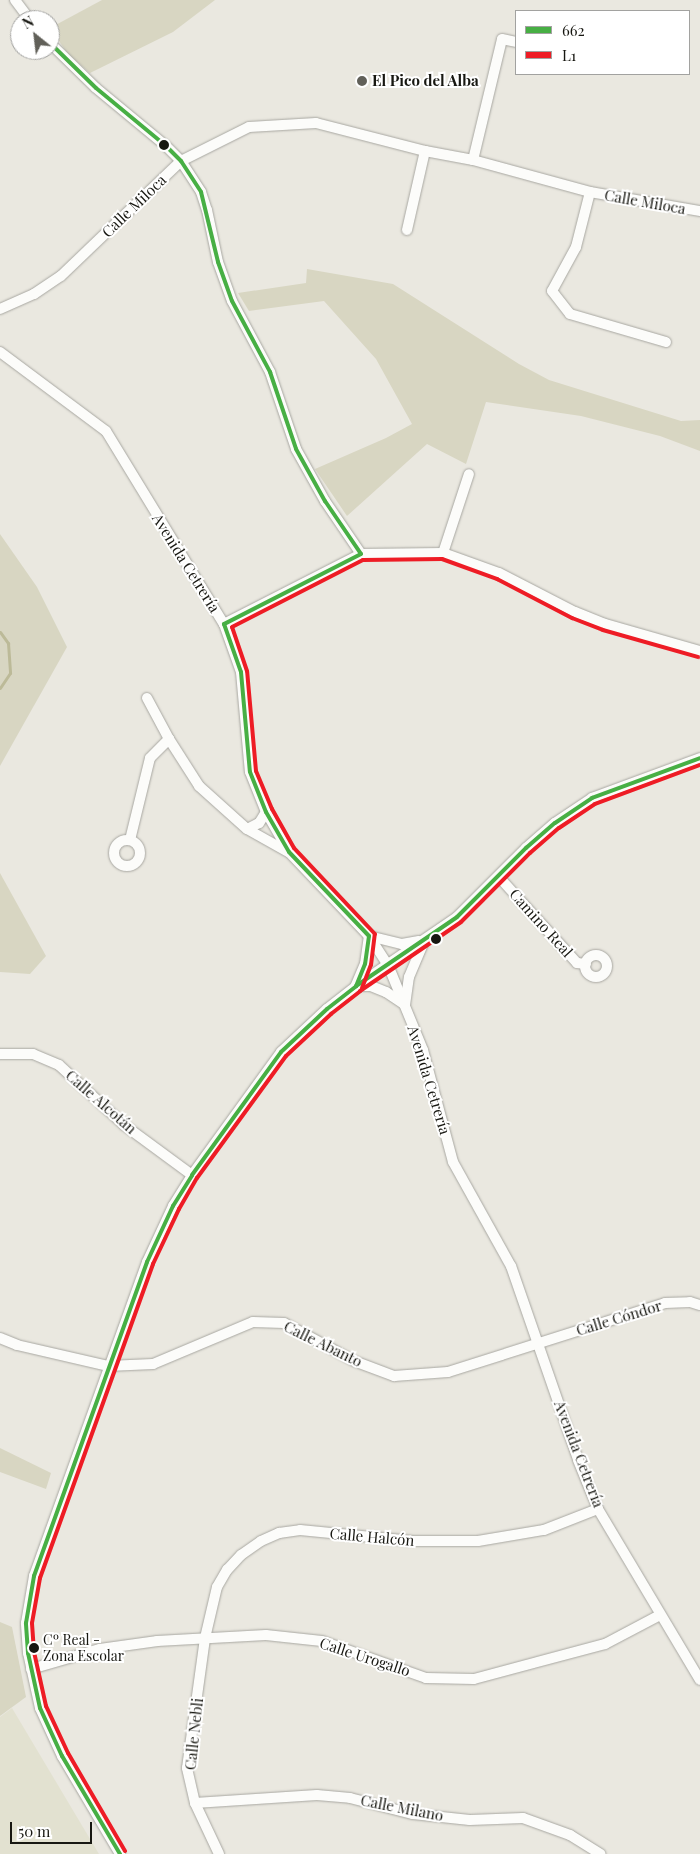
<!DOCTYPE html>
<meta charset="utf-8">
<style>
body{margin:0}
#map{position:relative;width:700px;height:1854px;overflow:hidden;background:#eae8e0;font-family:"Playfair Display",serif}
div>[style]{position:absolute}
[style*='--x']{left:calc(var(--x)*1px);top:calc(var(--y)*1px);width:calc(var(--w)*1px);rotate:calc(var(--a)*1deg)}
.built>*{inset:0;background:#e2e1d0}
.green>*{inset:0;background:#d8d6c2}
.stream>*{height:3px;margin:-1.5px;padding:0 1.5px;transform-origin:1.5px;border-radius:1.5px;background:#bcba98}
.roads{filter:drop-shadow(0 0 1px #a8a7a1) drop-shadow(0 0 1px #a8a7a1)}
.minor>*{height:10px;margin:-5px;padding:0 5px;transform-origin:5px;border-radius:5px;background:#fcfcfa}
.minor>.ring{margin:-5px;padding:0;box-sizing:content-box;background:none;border:10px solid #fcfcfa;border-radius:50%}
.bus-1>*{height:4px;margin:-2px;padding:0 2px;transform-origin:2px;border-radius:2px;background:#47af44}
.bus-2>*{height:4px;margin:-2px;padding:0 2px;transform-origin:2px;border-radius:2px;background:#ee1c25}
.dots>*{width:14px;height:14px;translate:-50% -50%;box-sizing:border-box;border:2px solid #fff;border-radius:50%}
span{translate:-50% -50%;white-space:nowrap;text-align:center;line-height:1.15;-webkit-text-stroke:4px #fff;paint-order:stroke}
.bus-label{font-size:14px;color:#171711}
.left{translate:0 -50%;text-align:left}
.poi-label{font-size:15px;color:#171711;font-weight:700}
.street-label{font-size:15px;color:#171711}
.legend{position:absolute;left:515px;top:10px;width:175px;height:65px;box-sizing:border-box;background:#fff;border:1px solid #a2a2a0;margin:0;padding:6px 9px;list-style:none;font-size:15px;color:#171711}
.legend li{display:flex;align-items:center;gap:10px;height:25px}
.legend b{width:25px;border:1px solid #a2a2a0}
.north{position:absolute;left:10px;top:10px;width:50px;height:50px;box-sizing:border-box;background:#fff;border:1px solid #a2a2a0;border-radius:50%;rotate:331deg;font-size:14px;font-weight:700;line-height:20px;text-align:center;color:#171711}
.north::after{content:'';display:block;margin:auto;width:18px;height:22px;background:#616059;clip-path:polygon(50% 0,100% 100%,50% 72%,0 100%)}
.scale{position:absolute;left:10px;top:1822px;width:82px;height:22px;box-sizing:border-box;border:2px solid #171711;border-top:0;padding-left:6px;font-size:15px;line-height:18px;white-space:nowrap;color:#171711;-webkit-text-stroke:4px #fff;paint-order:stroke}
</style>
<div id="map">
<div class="built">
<i style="clip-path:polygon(12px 1708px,99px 1854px,0 1854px,0 1717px)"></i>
</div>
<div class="green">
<i style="clip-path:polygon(102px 0,215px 0,173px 32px,90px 73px,68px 54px,50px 28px)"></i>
<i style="clip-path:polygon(307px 269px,393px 284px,519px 364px,549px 380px,681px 421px,700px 420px,700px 451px,660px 436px,581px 416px,486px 402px,466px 464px,427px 444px,347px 516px,315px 469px,386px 438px,412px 424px,376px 359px,324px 301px,249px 311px,238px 293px,306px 283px)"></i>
<i style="clip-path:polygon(0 534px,37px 587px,67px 647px,0 766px)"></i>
<i style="clip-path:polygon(0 873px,46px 956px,30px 974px,0 972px)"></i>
<i style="clip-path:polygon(0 1448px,51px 1473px,46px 1489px,0 1472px)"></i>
<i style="clip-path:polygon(0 1622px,12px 1627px,26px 1697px,0 1716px)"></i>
</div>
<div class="stream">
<i style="--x:0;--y:632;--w:14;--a:54"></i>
<i style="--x:8;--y:643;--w:30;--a:86"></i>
<i style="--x:10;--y:673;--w:18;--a:124"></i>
</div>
<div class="roads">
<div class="minor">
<i style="--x:15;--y:0;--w:25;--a:53"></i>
<i style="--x:50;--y:43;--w:64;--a:44.4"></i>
<i style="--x:96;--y:88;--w:89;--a:39.6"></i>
<i style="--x:165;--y:145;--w:23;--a:45"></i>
<i style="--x:181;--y:161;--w:37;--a:57"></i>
<i style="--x:201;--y:192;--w:19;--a:72"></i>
<i style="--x:207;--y:210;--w:53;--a:78.1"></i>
<i style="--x:218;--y:262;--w:41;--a:70.3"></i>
<i style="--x:232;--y:301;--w:81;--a:61.8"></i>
<i style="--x:270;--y:372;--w:81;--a:71.3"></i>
<i style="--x:296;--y:449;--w:60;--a:60.9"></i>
<i style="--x:325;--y:501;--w:64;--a:55.8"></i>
<i style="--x:473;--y:160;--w:124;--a:-76.5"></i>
<i style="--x:502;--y:39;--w:14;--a:12"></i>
<i style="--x:590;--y:192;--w:57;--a:104.3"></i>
<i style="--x:576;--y:247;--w:50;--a:118.6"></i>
<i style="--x:552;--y:291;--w:29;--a:52"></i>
<i style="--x:570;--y:314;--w:100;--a:16.3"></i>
<i style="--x:407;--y:230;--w:81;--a:-77.2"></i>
<i style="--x:0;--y:309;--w:37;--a:-24"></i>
<i style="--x:34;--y:294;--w:32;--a:-34"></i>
<i style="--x:61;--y:276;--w:166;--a:-43.8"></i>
<i style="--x:181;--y:161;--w:76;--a:-26.6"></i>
<i style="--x:249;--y:127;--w:67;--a:-3.4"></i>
<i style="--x:316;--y:123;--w:113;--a:14.4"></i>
<i style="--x:425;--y:151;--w:49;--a:10.6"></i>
<i style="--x:473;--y:160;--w:121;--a:15.3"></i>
<i style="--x:590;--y:192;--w:112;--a:9.8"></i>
<i style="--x:0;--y:352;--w:132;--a:36.7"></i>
<i style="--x:106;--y:431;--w:226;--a:58.6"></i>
<i style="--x:224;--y:624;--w:51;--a:70.5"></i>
<i style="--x:241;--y:672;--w:100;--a:84.9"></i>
<i style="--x:250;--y:772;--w:43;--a:68.2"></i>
<i style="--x:266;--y:812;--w:46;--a:60.1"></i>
<i style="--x:289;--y:852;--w:116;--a:46.4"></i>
<i style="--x:369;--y:936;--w:35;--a:57"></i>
<i style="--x:388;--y:965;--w:92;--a:67.6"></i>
<i style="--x:423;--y:1050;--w:116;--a:75"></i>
<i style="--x:453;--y:1162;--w:119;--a:60.9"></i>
<i style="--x:511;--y:1266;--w:205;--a:70.9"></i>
<i style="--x:578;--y:1460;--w:53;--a:67.8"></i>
<i style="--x:598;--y:1509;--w:199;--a:59.2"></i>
<i style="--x:443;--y:553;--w:83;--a:-71.8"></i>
<i style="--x:224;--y:624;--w:154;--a:-27.1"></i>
<i style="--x:361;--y:554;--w:82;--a:-0.7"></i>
<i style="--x:443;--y:553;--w:59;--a:19.7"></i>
<i style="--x:499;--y:573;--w:85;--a:27.2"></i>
<i style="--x:575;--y:612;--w:32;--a:22"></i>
<i style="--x:605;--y:624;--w:99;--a:15.9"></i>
<i style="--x:147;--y:698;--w:47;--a:61.8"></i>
<i style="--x:169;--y:739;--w:56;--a:57.4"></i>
<i style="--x:199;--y:786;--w:64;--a:41.9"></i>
<i style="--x:266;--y:812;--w:13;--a:122"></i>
<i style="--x:259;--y:823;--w:13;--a:153"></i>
<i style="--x:247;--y:829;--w:47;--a:29.3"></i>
<i style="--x:130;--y:840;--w:84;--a:-76.3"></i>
<i style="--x:150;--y:758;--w:27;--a:-45"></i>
<i class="ring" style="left:114px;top:840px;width:16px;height:16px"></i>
<i style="--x:499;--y:877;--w:116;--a:47.8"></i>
<i style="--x:577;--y:963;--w:9;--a:6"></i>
<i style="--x:369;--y:936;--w:34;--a:14"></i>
<i style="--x:402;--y:944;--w:17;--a:-10"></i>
<i class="ring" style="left:585px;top:955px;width:12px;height:12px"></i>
<i style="--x:356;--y:985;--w:23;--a:-67"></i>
<i style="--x:365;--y:964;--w:28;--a:-82"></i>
<i style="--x:357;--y:986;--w:14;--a:0"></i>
<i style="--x:371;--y:986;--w:16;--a:22"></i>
<i style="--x:386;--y:992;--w:23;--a:34"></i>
<i style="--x:405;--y:1005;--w:28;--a:-82"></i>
<i style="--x:409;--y:977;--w:39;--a:-67"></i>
<i style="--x:0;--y:1054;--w:33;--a:0"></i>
<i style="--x:33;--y:1054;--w:28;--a:23"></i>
<i style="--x:59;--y:1065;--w:88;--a:42.7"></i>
<i style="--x:124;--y:1125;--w:84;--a:36.3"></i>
<i style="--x:0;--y:1338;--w:18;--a:22"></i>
<i style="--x:17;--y:1345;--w:93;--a:13"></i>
<i style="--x:108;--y:1366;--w:45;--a:-2.5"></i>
<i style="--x:153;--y:1364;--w:108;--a:-22.8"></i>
<i style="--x:253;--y:1322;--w:31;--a:2"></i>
<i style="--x:284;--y:1323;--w:80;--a:28.5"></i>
<i style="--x:354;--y:1361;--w:43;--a:20.6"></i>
<i style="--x:394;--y:1376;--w:54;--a:-4.2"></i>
<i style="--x:448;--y:1372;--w:228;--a:-17.6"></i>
<i style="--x:665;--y:1303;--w:25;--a:-2"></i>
<i style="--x:690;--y:1302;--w:10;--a:17"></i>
<i style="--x:31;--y:1669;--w:72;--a:-16.2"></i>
<i style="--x:100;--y:1649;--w:58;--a:-8"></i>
<i style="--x:157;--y:1641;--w:109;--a:-3.2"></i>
<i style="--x:266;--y:1635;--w:56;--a:6.1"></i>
<i style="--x:322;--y:1641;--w:110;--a:19.6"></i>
<i style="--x:426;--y:1678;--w:48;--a:1.2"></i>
<i style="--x:474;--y:1679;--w:136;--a:-15"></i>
<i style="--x:605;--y:1644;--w:62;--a:-27.8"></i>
<i style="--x:195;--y:1803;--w:122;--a:-3.8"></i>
<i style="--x:317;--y:1795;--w:33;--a:5"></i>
<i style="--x:350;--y:1798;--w:65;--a:14.3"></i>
<i style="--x:413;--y:1814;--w:57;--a:6"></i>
<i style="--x:470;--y:1820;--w:53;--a:-2.2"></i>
<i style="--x:523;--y:1818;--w:50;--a:19.9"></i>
<i style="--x:570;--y:1835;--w:36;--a:32"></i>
<i style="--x:120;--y:1854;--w:114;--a:-120.6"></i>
<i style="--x:62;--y:1756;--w:53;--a:-114.6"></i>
<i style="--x:40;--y:1708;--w:56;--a:-102.3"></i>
<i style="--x:28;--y:1653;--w:30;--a:-94"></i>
<i style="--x:26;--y:1623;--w:48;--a:-80.3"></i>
<i style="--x:34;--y:1576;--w:334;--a:-70.2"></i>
<i style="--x:147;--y:1262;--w:62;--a:-65.1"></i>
<i style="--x:173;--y:1206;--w:36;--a:-58"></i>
<i style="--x:192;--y:1175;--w:152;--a:-54.1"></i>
<i style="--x:281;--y:1052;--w:63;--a:-43.1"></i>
<i style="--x:327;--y:1009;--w:37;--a:-38"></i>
<i style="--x:356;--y:986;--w:122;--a:-34.3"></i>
<i style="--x:457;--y:917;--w:98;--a:-45"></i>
<i style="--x:526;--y:848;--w:38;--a:-41"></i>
<i style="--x:555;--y:823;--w:45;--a:-34"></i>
<i style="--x:592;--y:798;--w:115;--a:-20.3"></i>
<i style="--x:219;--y:1854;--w:56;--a:-115.2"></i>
<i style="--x:195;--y:1803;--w:36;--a:-103"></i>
<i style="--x:187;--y:1768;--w:131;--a:-82.1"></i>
<i style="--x:205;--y:1638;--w:52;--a:-76.8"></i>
<i style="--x:217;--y:1587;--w:20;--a:-60"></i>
<i style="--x:227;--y:1570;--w:21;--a:-47"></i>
<i style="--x:241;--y:1555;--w:24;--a:-35"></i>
<i style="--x:261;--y:1541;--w:20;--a:-24"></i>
<i style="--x:279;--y:1533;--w:21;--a:-8"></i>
<i style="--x:300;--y:1530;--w:113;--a:5.6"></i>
<i style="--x:412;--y:1541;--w:66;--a:0"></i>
<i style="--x:478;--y:1541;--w:67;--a:-9.5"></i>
<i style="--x:544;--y:1530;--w:58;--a:-21.3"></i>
</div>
</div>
<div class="bus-1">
<i style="--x:50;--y:43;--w:64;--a:44.4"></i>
<i style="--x:96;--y:88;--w:89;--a:39.6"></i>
<i style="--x:165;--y:145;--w:23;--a:45"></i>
<i style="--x:181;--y:161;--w:37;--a:57"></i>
<i style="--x:201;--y:192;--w:72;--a:76.3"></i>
<i style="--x:218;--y:262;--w:41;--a:70.3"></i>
<i style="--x:232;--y:301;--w:81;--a:61.8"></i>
<i style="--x:270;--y:372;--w:81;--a:71.3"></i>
<i style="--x:296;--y:449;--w:60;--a:60.9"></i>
<i style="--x:325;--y:501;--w:64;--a:55.8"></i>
<i style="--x:361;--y:554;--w:154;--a:152.9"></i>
<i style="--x:224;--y:624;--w:51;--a:70.5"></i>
<i style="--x:241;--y:672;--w:100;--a:84.9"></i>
<i style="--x:250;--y:772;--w:43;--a:68.2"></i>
<i style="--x:266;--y:812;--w:46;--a:60.1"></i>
<i style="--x:289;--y:852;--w:116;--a:46.4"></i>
<i style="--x:369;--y:936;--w:28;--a:98"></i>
<i style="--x:365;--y:964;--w:24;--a:112"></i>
<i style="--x:120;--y:1854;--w:114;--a:-120.6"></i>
<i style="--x:62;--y:1756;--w:53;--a:-114.6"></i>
<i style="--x:40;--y:1708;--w:56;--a:-102.3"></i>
<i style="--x:28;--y:1653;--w:30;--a:-94"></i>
<i style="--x:26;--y:1623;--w:48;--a:-80.3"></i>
<i style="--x:34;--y:1576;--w:334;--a:-70.2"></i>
<i style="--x:147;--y:1262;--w:62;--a:-65.1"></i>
<i style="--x:173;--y:1206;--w:36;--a:-58"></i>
<i style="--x:192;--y:1175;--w:152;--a:-54.1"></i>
<i style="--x:281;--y:1052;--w:63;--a:-43.1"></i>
<i style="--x:327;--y:1009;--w:37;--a:-38"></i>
<i style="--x:356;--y:986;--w:122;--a:-34.3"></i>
<i style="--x:457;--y:917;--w:98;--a:-45"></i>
<i style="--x:526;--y:848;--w:38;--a:-41"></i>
<i style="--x:555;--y:823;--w:45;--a:-34"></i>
<i style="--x:592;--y:798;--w:115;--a:-20.3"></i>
</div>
<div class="bus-2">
<i style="--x:362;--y:988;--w:25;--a:-69"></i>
<i style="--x:371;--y:965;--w:31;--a:-83"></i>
<i style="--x:375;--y:934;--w:118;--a:-133.3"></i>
<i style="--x:294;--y:848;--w:45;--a:-119.4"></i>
<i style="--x:272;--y:809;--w:41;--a:-112.8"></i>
<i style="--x:256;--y:771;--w:100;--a:-95.1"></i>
<i style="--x:247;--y:671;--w:46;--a:-108.8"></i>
<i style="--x:232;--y:627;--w:147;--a:-27.1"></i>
<i style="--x:363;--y:560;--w:79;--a:-0.7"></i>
<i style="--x:442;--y:559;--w:59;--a:20"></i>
<i style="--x:497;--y:579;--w:85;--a:27.5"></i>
<i style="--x:572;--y:618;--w:33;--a:21"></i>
<i style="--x:603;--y:630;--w:99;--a:15.9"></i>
<i style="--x:125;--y:1851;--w:113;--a:-120.2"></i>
<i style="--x:68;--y:1753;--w:52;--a:-115.1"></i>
<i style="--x:46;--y:1706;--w:55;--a:-102.5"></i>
<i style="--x:34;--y:1652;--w:29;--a:-94"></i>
<i style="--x:32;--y:1623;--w:46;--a:-79.9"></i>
<i style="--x:40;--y:1578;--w:334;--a:-70.2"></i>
<i style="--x:153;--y:1264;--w:61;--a:-64.7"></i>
<i style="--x:179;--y:1209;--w:36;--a:-60"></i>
<i style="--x:197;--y:1178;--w:151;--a:-53.9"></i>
<i style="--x:286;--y:1056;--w:62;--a:-43"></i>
<i style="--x:331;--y:1014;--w:37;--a:-38"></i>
<i style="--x:360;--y:991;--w:122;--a:-34.3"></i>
<i style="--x:461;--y:922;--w:98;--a:-45"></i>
<i style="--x:530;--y:853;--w:38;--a:-41"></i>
<i style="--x:559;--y:828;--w:43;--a:-33.7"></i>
<i style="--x:595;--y:804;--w:112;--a:-20.4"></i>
</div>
<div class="dots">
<i style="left:362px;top:81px;background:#616059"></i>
<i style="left:164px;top:145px;background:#171711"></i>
<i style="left:436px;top:939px;background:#171711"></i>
<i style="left:34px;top:1648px;background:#171711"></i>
</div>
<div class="bus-label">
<span class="left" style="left:43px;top:1648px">Cº Real -<br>Zona Escolar</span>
</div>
<div class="poi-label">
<span class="left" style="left:372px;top:81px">El Pico del Alba</span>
</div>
<div class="street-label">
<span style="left:645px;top:202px;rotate:10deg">Calle Miloca</span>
<span style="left:134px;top:206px;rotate:-44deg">Calle Miloca</span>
<span style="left:186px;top:563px;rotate:58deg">Avenida Cetrería</span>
<span style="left:541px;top:923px;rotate:48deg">Camino Real</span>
<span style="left:429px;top:1080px;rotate:73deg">Avenida Cetrería</span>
<span style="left:101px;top:1102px;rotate:41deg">Calle Alcotán</span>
<span style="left:619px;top:1318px;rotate:-17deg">Calle Cóndor</span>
<span style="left:323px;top:1344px;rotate:26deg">Calle Abanto</span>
<span style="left:579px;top:1454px;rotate:69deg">Avenida Cetrería</span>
<span style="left:372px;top:1537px;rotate:5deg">Calle Halcón</span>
<span style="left:365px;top:1657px;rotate:18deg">Calle Urogallo</span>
<span style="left:194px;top:1734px;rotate:-84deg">Calle Nebli</span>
<span style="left:402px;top:1808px;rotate:11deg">Calle Milano</span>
</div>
<ul class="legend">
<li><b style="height:6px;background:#47af44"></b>662</li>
<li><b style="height:6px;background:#ee1c25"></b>L1</li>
</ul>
<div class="north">N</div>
<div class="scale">50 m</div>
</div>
